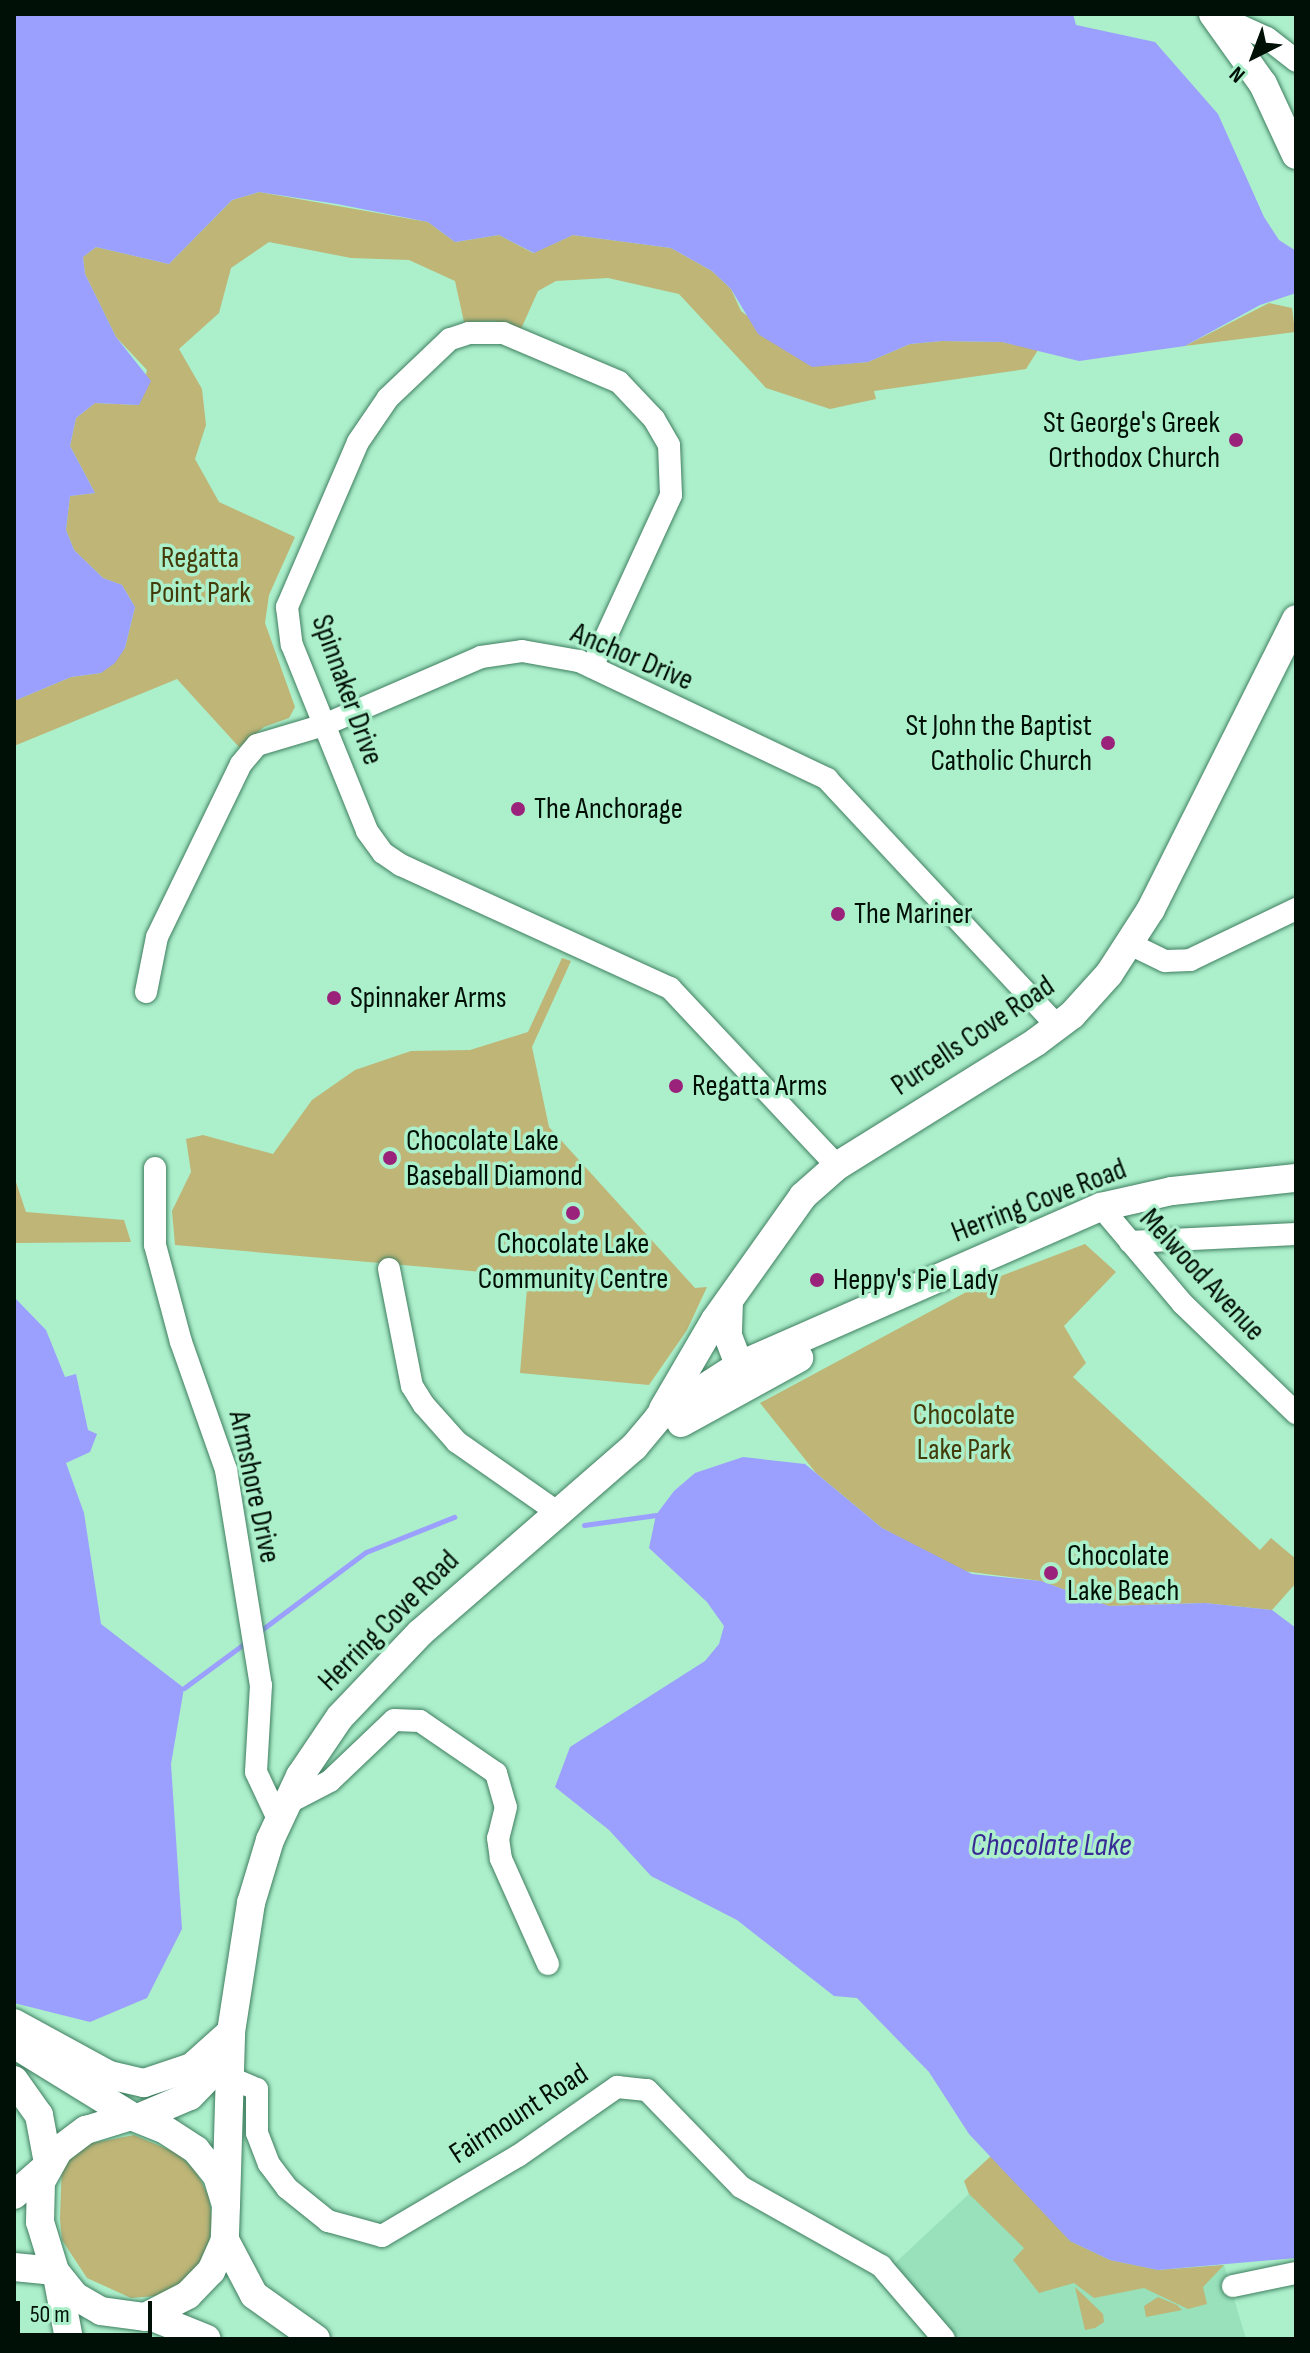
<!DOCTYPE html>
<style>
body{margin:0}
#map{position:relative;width:1310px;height:2353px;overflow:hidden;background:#acefcb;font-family:"Sofia Sans Condensed",sans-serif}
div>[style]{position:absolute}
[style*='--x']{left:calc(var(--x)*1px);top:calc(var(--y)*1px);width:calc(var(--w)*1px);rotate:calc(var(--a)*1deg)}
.built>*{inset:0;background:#98e1bb}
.green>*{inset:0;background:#beb577}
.water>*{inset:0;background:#9b9ffd}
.stream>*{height:5px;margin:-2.5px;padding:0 2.5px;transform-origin:2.5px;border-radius:2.5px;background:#9b9ffd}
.roads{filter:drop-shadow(0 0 2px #3f7f60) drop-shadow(0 0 2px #3f7f60)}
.minor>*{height:22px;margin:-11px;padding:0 11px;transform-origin:11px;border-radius:11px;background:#fff}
.major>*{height:28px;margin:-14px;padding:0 14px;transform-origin:14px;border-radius:14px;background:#fff}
.dots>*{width:22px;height:22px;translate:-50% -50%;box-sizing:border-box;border:4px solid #acefcb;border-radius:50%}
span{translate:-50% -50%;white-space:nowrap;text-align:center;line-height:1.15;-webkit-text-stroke:7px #acefcb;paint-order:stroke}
.poi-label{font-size:30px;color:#001006}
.right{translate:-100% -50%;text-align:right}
.left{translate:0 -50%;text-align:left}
.park-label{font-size:30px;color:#433c0a}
.street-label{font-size:30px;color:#001006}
.water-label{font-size:32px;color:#392b96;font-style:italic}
.frame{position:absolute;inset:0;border:16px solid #001006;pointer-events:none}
.north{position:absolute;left:1214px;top:16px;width:80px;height:80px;-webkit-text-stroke:6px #acefcb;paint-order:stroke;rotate:222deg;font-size:22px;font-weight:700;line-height:32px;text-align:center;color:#001006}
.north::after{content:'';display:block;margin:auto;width:28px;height:36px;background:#001006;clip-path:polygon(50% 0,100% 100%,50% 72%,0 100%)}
.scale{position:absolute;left:16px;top:2301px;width:136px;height:36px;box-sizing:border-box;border:4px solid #001006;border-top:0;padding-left:10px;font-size:24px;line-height:28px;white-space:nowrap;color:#001006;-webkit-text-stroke:6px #acefcb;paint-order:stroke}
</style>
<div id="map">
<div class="built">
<i style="clip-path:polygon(992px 2155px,1158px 2270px,1224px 2265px,1246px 2339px,954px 2339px,892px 2266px,969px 2194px)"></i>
</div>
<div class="green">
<i style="clip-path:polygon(259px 192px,428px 222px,455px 242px,499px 235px,533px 253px,573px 235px,671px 248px,712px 271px,731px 289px,741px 311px,812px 366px,868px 362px,910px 344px,942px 341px,1002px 342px,1038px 350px,1026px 369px,874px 391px,876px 399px,830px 409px,766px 388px,679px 294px,608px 278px,556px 281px,538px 291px,521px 329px,493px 321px,464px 322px,455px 281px,409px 260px,351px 258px,269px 242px,231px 268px,219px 313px,179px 349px,202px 389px,206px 425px,195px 459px,219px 502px,295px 537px,269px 595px,265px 623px,295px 707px,289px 718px,264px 727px,239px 747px,177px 679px,14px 746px,14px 701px,71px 677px,101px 673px,125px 648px,135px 607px,122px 585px,103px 578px,74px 550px,66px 530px,70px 496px,95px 493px,70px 446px,76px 418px,95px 403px,139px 405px,147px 370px,116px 337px,85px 274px,83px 257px,96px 247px,169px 264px,232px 200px)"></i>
<i style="clip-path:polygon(1269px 303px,1292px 308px,1295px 332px,1185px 346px)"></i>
<i style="clip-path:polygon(562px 958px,571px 961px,532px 1047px,549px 1127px,695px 1288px,707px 1287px,687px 1330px,649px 1385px,520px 1373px,528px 1276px,175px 1245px,172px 1211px,191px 1172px,186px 1139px,203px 1135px,273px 1154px,312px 1100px,355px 1070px,411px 1051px,470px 1050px,528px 1032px)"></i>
<i style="clip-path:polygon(14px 1176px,26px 1212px,124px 1220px,131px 1242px,14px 1243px)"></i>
<i style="clip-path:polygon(1085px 1244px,1116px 1272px,1064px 1326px,1086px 1363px,1073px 1377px,1260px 1550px,1271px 1538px,1296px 1559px,1296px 1583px,1272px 1610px,1205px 1603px,1109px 1606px,1041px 1581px,963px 1571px,882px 1528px,816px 1473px,760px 1403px,985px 1282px)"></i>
<i style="clip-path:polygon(134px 2135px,179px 2154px,197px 2173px,209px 2197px,212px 2221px,209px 2246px,197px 2268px,179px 2285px,156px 2296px,131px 2298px,87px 2278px,62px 2240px,60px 2219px,62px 2162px,83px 2145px)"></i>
<i style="clip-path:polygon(992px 2155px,1070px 2241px,1110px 2260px,1158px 2270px,1224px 2265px,1203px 2287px,1207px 2304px,1188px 2309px,1144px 2288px,1094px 2298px,1074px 2283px,1039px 2293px,1013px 2260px,1024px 2248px,969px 2194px,964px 2181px)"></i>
<i style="clip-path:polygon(1075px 2287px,1103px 2314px,1104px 2322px,1095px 2328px,1085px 2330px)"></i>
<i style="clip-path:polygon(1158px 2297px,1177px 2305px,1182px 2310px,1146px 2317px,1144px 2306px)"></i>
</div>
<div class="water">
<i style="clip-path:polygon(14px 14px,1073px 14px,1076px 25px,1155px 42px,1218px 114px,1264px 217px,1279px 240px,1296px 251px,1296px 293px,1260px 305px,1185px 346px,1079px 361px,1002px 342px,942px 341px,910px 344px,868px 362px,812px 367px,758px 334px,731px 289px,712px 271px,671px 248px,573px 235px,534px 253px,499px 235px,455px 242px,428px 222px,337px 204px,259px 192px,232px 200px,169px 264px,96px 247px,83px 257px,85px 274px,116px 337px,151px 381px,139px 405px,95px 403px,76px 418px,70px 446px,95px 493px,70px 496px,66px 530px,74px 550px,103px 578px,122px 585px,135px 607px,125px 648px,115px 663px,101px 673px,71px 677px,14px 701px)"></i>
<i style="clip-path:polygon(14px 1297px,46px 1330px,65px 1377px,76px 1374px,88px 1430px,97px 1434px,90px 1452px,66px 1463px,84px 1513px,101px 1624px,184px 1688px,171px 1764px,182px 1929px,147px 1998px,90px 2022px,14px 2003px)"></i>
<i style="clip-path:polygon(743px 1457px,805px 1464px,882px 1528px,972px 1574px,1041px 1581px,1109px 1606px,1205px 1603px,1272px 1610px,1296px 1628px,1296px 2258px,1158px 2270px,1110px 2260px,1070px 2241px,969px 2134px,929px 2072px,857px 1998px,834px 1996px,737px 1920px,651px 1876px,609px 1830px,555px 1787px,570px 1747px,705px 1661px,719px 1644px,724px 1626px,707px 1602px,649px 1548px,656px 1515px,674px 1491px,695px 1473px)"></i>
</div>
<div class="stream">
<i style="--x:584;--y:1525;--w:73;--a:-7.9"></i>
<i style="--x:260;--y:1631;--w:132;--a:-36.7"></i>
<i style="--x:366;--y:1552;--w:95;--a:-21.7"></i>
<i style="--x:184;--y:1688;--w:81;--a:-36.4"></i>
</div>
<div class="roads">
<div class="minor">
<i style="--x:1214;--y:14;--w:58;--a:24.4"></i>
<i style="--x:1267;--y:38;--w:37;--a:38"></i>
<i style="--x:592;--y:667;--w:189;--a:-65.3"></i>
<i style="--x:671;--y:495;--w:50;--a:-92.3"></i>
<i style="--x:669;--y:445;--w:30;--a:-120"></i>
<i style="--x:654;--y:419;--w:51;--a:-133.4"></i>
<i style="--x:619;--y:382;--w:126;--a:-157.1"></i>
<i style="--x:503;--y:333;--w:34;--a:180"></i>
<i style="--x:469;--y:333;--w:20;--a:162"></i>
<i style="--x:450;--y:339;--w:86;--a:136.4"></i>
<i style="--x:388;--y:398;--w:53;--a:124.3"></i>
<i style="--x:358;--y:442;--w:180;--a:113.3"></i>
<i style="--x:287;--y:607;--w:38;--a:83"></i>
<i style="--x:292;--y:645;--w:201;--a:68"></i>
<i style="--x:367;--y:831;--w:27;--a:54"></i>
<i style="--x:383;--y:853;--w:22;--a:34"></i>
<i style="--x:401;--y:865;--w:296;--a:24.6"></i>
<i style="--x:670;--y:988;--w:244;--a:46.8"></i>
<i style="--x:1130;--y:944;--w:39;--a:26"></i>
<i style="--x:1165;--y:961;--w:25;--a:-2"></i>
<i style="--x:1190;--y:960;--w:118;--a:-25.7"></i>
<i style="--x:146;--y:992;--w:56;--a:-78.7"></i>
<i style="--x:157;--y:937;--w:192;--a:-64.1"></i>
<i style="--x:241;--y:764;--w:25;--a:-50"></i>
<i style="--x:257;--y:745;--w:70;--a:-16.6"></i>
<i style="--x:324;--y:725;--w:171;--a:-23.4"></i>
<i style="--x:481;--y:657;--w:41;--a:-8.3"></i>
<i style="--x:522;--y:651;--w:58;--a:10"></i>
<i style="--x:579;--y:661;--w:275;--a:25.4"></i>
<i style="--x:827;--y:779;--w:339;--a:47"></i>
<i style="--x:155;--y:1168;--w:77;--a:90"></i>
<i style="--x:155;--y:1245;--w:100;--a:75"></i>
<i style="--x:181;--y:1342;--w:136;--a:70.6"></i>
<i style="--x:226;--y:1470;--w:218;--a:80.8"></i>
<i style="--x:261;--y:1685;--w:87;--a:93.3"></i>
<i style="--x:256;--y:1772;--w:52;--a:64.9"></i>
<i style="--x:1101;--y:1207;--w:127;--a:49.8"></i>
<i style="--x:1183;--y:1304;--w:157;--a:44"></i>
<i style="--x:1130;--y:1242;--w:166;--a:-2.8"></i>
<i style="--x:389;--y:1269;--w:119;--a:78.9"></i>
<i style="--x:412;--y:1386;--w:22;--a:58"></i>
<i style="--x:424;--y:1405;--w:50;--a:48.3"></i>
<i style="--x:457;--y:1442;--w:122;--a:35"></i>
<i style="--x:284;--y:1805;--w:52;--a:-27.6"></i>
<i style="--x:330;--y:1781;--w:88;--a:-43.6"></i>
<i style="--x:394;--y:1720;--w:26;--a:2"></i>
<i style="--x:420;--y:1721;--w:92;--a:34.4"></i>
<i style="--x:496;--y:1773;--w:35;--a:74"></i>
<i style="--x:506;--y:1807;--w:32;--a:104"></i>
<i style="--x:498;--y:1838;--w:21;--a:82"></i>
<i style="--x:501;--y:1859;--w:115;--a:65.9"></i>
<i style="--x:233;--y:2079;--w:26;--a:23"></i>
<i style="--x:257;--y:2089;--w:44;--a:90"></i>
<i style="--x:257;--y:2133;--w:33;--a:69"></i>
<i style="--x:269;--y:2164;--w:30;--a:53"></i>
<i style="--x:287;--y:2188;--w:53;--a:38.8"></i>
<i style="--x:328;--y:2221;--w:56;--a:15.5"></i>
<i style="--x:382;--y:2236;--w:158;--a:-30.5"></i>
<i style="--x:518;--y:2156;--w:121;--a:-34.9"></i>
<i style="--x:617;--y:2087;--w:30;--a:6"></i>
<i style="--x:647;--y:2090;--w:135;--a:45.9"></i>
<i style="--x:741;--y:2187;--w:161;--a:29.4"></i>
<i style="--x:881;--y:2266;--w:96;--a:49.2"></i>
<i style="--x:1233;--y:2286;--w:64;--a:-11.7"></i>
</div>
<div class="major">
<i style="--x:1213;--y:14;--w:86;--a:54.5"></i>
<i style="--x:1263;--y:84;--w:78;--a:65.1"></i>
<i style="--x:729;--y:1301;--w:35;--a:92"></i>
<i style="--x:728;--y:1336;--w:47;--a:68.9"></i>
<i style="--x:663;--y:1409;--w:103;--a:-59.7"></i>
<i style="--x:715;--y:1320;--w:152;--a:-54.6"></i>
<i style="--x:803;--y:1196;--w:45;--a:-41.4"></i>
<i style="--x:837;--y:1166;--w:234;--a:-31.9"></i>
<i style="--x:1036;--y:1042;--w:45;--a:-36.9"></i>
<i style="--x:1072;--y:1015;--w:55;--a:-47.9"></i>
<i style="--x:1109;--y:974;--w:77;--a:-57.1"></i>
<i style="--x:1151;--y:909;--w:324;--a:-63.4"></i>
<i style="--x:681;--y:1423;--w:135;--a:-28.8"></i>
<i style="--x:14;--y:2023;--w:108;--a:28.7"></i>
<i style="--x:109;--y:2075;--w:36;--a:13"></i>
<i style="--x:144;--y:2083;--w:51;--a:-18.4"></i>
<i style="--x:192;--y:2067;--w:52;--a:-41.9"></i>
<i style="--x:14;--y:2044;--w:137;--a:31.6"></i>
<i style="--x:14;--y:2080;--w:43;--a:54.5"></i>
<i style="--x:39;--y:2115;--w:49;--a:79.4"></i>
<i style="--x:131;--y:2116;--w:35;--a:22"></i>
<i style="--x:164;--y:2129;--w:38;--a:33"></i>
<i style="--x:196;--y:2150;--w:33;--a:51"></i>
<i style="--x:217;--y:2176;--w:30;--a:73"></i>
<i style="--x:226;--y:2205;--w:35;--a:92"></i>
<i style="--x:225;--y:2240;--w:34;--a:114"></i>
<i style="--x:211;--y:2271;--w:33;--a:134"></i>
<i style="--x:188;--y:2295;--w:48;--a:152.9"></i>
<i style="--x:145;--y:2317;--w:44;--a:-172.2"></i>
<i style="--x:101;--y:2311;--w:30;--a:-150"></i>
<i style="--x:75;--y:2296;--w:32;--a:-129"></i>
<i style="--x:55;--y:2271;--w:51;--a:-107"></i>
<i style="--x:40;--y:2222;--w:40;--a:-88.6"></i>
<i style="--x:41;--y:2182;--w:37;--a:-61"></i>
<i style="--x:59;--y:2150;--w:34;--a:-37"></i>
<i style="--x:86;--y:2130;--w:47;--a:-17.3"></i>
<i style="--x:138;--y:2118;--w:56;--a:-22.9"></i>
<i style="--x:190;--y:2096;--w:30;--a:-46"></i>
<i style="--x:211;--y:2074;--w:25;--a:-64"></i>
<i style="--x:14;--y:2195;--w:43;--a:-41.2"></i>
<i style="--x:226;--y:2205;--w:173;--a:-88.3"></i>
<i style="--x:231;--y:2032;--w:131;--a:-81.2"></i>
<i style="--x:251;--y:1903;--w:66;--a:-73.2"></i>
<i style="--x:270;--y:1840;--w:71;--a:-64.9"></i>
<i style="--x:300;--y:1776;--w:71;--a:-55.9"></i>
<i style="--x:340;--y:1717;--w:116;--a:-46.4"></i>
<i style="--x:420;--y:1633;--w:284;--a:-41"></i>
<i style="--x:634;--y:1447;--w:39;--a:-50"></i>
<i style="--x:659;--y:1417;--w:94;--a:-32.8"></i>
<i style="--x:738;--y:1366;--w:396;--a:-23.7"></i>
<i style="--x:1101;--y:1207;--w:73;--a:-12.7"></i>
<i style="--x:1172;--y:1191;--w:125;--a:-6"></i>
<i style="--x:225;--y:2240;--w:62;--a:62.2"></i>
<i style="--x:254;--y:2295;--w:76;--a:35.4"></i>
<i style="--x:14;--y:2267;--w:41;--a:5.6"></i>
<i style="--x:57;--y:2276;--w:64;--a:79.2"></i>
<i style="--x:150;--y:2316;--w:61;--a:22"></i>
</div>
</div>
<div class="dots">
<i style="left:1236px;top:440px;background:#9b227b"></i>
<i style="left:1108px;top:743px;background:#9b227b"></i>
<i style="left:518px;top:809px;background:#9b227b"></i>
<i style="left:838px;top:914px;background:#9b227b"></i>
<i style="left:334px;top:998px;background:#9b227b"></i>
<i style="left:676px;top:1086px;background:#9b227b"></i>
<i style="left:390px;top:1158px;background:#9b227b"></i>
<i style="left:573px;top:1213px;background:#9b227b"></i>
<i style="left:817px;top:1280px;background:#9b227b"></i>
<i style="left:1051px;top:1573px;background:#9b227b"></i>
</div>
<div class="poi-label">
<span class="right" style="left:1220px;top:440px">St George's Greek<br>Orthodox Church</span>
<span class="right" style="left:1092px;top:743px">St John the Baptist<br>Catholic Church</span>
<span class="left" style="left:534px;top:809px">The Anchorage</span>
<span class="left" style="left:854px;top:914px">The Mariner</span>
<span class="left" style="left:350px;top:998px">Spinnaker Arms</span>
<span class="left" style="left:692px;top:1086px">Regatta Arms</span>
<span class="left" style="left:406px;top:1158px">Chocolate Lake<br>Baseball Diamond</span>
<span style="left:573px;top:1261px">Chocolate Lake<br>Community Centre</span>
<span class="left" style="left:833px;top:1280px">Heppy's Pie Lady</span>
<span class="left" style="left:1067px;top:1573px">Chocolate<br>Lake Beach</span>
</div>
<div class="park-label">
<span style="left:200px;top:575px">Regatta<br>Point Park</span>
<span style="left:964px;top:1432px">Chocolate<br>Lake Park</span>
</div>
<div class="street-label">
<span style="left:632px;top:657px;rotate:23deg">Anchor Drive</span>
<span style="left:347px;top:690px;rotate:70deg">Spinnaker Drive</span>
<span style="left:973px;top:1036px;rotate:-34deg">Purcells Cove Road</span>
<span style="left:1039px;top:1201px;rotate:-21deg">Herring Cove Road</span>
<span style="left:1202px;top:1275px;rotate:47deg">Melwood Avenue</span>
<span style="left:254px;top:1487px;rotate:78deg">Armshore Drive</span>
<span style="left:389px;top:1621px;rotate:-45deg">Herring Cove Road</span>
<span style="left:519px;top:2114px;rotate:-33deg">Fairmount Road</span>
</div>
<div class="water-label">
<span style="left:1051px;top:1846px">Chocolate Lake</span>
</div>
<div class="frame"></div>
<div class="north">N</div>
<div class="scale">50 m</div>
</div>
